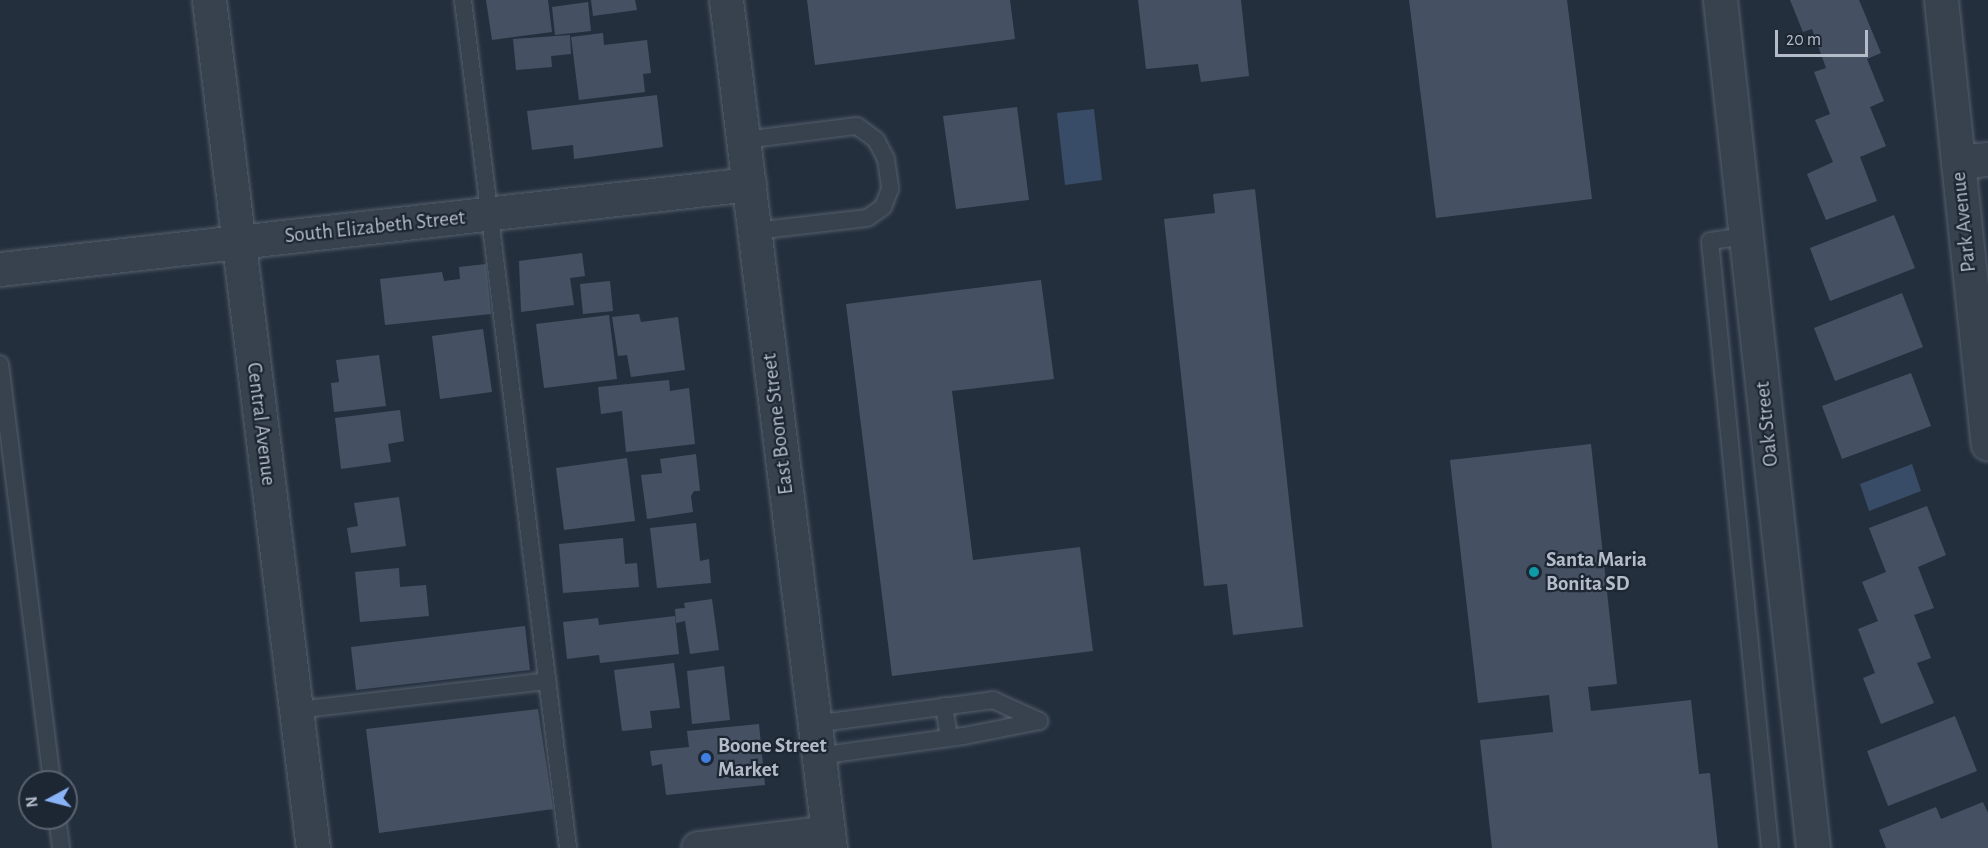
<!DOCTYPE html>
<style>
body{margin:0}
#map{position:relative;width:1988px;height:848px;overflow:hidden;background:#242f3e;font-family:"Alegreya Sans",sans-serif}
div>[style]{position:absolute}
[style*='--x']{left:calc(var(--x)*1px);top:calc(var(--y)*1px);width:calc(var(--w)*1px);rotate:calc(var(--a)*1deg)}
.water>*{inset:0;background:#394c67}
.building>*{inset:0;background:#455162}
.roads{filter:drop-shadow(0 0 2px #565f6c) drop-shadow(0 0 2px #565f6c)}
.service>*{height:16px;margin:-8px;padding:0 8px;transform-origin:8px;border-radius:8px;background:#38414e}
.minor>*{height:33px;margin:-16.5px;padding:0 16.5px;transform-origin:16.5px;border-radius:16.5px;background:#38414e}
.tertiary>*{height:33px;margin:-16.5px;padding:0 16.5px;transform-origin:16.5px;border-radius:16.5px;background:#38414e}
.dots>*{width:16px;height:16px;translate:-50% -50%;box-sizing:border-box;border:3px solid #1d2633;border-radius:50%}
span{translate:-50% -50%;white-space:nowrap;text-align:center;line-height:1.15;-webkit-text-stroke:4.5px #1d2633;paint-order:stroke}
.street-label{font-size:21px;color:#b4bcc9}
.poi-label{font-size:21px;color:#b4bcc9;font-weight:700}
.left{translate:0 -50%;text-align:left}
.north{position:absolute;left:18px;top:770px;width:60px;height:60px;box-sizing:border-box;background:#1d2633;border:2px solid #59626f;border-radius:50%;rotate:263deg;font-size:16px;font-weight:700;line-height:24px;text-align:center;color:#b4bcc9}
.north::after{content:'';display:block;margin:auto;width:21px;height:27px;background:#8ab4f8;clip-path:polygon(50% 0,100% 100%,50% 72%,0 100%)}
.scale{position:absolute;left:1775px;top:30px;width:93px;height:27px;box-sizing:border-box;border:3px solid #b4bcc9;border-top:0;padding-left:8px;font-size:18px;line-height:21px;white-space:nowrap;color:#b4bcc9;-webkit-text-stroke:4px #1d2633;paint-order:stroke}
</style>
<div id="map">
<div class="water">
<i style="clip-path:polygon(1094px 109px,1102px 180px,1065px 185px,1057px 113px)"></i>
<i style="clip-path:polygon(1912px 464px,1921px 491px,1869px 511px,1860px 484px)"></i>
</div>
<div class="building">
<i style="clip-path:polygon(486px 0,548px 0,552px 32px,492px 40px)"></i>
<i style="clip-path:polygon(591px 0,635px 0,637px 10px,593px 16px)"></i>
<i style="clip-path:polygon(807px 0,1010px 0,1015px 39px,815px 65px)"></i>
<i style="clip-path:polygon(1138px 0,1241px 0,1249px 76px,1201px 82px,1198px 64px,1146px 69px)"></i>
<i style="clip-path:polygon(1409px 0,1567px 0,1592px 199px,1436px 218px)"></i>
<i style="clip-path:polygon(1790px 0,1859px 0,1881px 53px,1867px 59px,1884px 101px,1870px 107px,1886px 146px,1860px 157px,1877px 201px,1826px 220px,1807px 174px,1833px 162px,1815px 120px,1830px 114px,1814px 72px,1826px 68px,1812px 29px,1803px 32px)"></i>
<i style="clip-path:polygon(588px 2px,591px 31px,555px 35px,552px 7px)"></i>
<i style="clip-path:polygon(603px 33px,604px 45px,647px 40px,651px 73px,643px 74px,645px 92px,579px 100px,571px 37px)"></i>
<i style="clip-path:polygon(570px 35px,571px 54px,551px 56px,552px 67px,516px 70px,513px 39px)"></i>
<i style="clip-path:polygon(657px 95px,663px 147px,574px 159px,573px 145px,532px 150px,527px 111px)"></i>
<i style="clip-path:polygon(1017px 107px,1029px 200px,956px 209px,943px 116px)"></i>
<i style="clip-path:polygon(1255px 189px,1303px 627px,1233px 635px,1227px 584px,1204px 586px,1164px 219px,1215px 213px,1213px 194px)"></i>
<i style="clip-path:polygon(1894px 215px,1915px 268px,1830px 301px,1810px 248px)"></i>
<i style="clip-path:polygon(582px 253px,585px 276px,570px 278px,574px 305px,521px 312px,519px 261px)"></i>
<i style="clip-path:polygon(486px 264px,491px 314px,385px 325px,380px 279px,442px 272px,444px 281px,460px 279px,459px 267px)"></i>
<i style="clip-path:polygon(1041px 280px,1054px 379px,952px 391px,973px 560px,1080px 547px,1093px 651px,892px 676px,846px 304px)"></i>
<i style="clip-path:polygon(610px 281px,613px 311px,583px 314px,580px 284px)"></i>
<i style="clip-path:polygon(1902px 293px,1923px 347px,1835px 381px,1814px 328px)"></i>
<i style="clip-path:polygon(639px 314px,641px 322px,678px 317px,685px 370px,631px 377px,627px 355px,618px 356px,612px 317px)"></i>
<i style="clip-path:polygon(609px 315px,617px 379px,544px 388px,536px 324px)"></i>
<i style="clip-path:polygon(483px 329px,492px 392px,440px 399px,432px 336px)"></i>
<i style="clip-path:polygon(379px 355px,386px 406px,334px 412px,331px 383px,339px 382px,336px 360px)"></i>
<i style="clip-path:polygon(1911px 373px,1931px 426px,1842px 459px,1822px 406px)"></i>
<i style="clip-path:polygon(669px 380px,670px 391px,689px 388px,695px 444px,626px 452px,622px 411px,601px 414px,598px 387px)"></i>
<i style="clip-path:polygon(400px 410px,404px 441px,388px 444px,391px 462px,341px 469px,335px 418px)"></i>
<i style="clip-path:polygon(1591px 444px,1617px 684px,1588px 687px,1591px 711px,1691px 700px,1699px 774px,1710px 773px,1718px 848px,1492px 848px,1480px 740px,1553px 732px,1549px 695px,1478px 703px,1450px 460px)"></i>
<i style="clip-path:polygon(696px 454px,700px 491px,694px 491px,691px 496px,693px 512px,647px 519px,641px 475px,662px 473px,660px 459px)"></i>
<i style="clip-path:polygon(627px 458px,635px 521px,564px 530px,556px 468px)"></i>
<i style="clip-path:polygon(399px 497px,406px 546px,351px 553px,347px 528px,358px 526px,354px 503px)"></i>
<i style="clip-path:polygon(1927px 506px,1946px 555px,1918px 567px,1934px 608px,1914px 615px,1931px 658px,1917px 663px,1934px 703px,1881px 724px,1863px 678px,1875px 673px,1858px 629px,1878px 621px,1862px 582px,1886px 572px,1869px 528px)"></i>
<i style="clip-path:polygon(696px 523px,700px 561px,709px 559px,711px 583px,657px 588px,650px 528px)"></i>
<i style="clip-path:polygon(623px 538px,625px 564px,637px 563px,639px 587px,563px 593px,559px 544px)"></i>
<i style="clip-path:polygon(399px 568px,400px 587px,426px 585px,429px 616px,360px 622px,355px 572px)"></i>
<i style="clip-path:polygon(712px 599px,719px 650px,690px 654px,685px 621px,676px 623px,675px 609px,685px 608px,684px 603px)"></i>
<i style="clip-path:polygon(675px 616px,679px 654px,600px 663px,599px 655px,567px 659px,563px 622px,598px 618px,599px 625px)"></i>
<i style="clip-path:polygon(525px 626px,530px 670px,356px 690px,351px 647px)"></i>
<i style="clip-path:polygon(674px 663px,680px 708px,650px 711px,652px 728px,622px 731px,614px 670px)"></i>
<i style="clip-path:polygon(724px 666px,730px 720px,692px 724px,687px 671px)"></i>
<i style="clip-path:polygon(538px 709px,553px 809px,379px 833px,366px 729px)"></i>
<i style="clip-path:polygon(1955px 716px,1977px 771px,1888px 806px,1867px 751px)"></i>
<i style="clip-path:polygon(759px 724px,765px 785px,666px 795px,662px 764px,652px 766px,650px 751px,689px 747px,687px 731px)"></i>
<i style="clip-path:polygon(1983px 802px,1988px 813px,1988px 848px,1886px 848px,1879px 830px,1936px 807px,1941px 819px)"></i>
</div>
<div class="roads">
<div class="service">
<i style="--x:463;--y:0;--w:854;--a:82.94"></i>
<i style="--x:744;--y:140;--w:114;--a:-7.1"></i>
<i style="--x:857;--y:126;--w:24;--a:36"></i>
<i style="--x:876;--y:140;--w:21;--a:62"></i>
<i style="--x:886;--y:159;--w:30;--a:82"></i>
<i style="--x:890;--y:189;--w:19;--a:111"></i>
<i style="--x:883;--y:207;--w:19;--a:145"></i>
<i style="--x:867;--y:218;--w:113;--a:173.4"></i>
<i style="--x:1746;--y:236;--w:36;--a:172"></i>
<i style="--x:1710;--y:241;--w:610;--a:84.35"></i>
<i style="--x:0;--y:364;--w:421;--a:82.9"></i>
<i style="--x:944;--y:706;--w:32;--a:81"></i>
<i style="--x:297;--y:710;--w:252;--a:-6.6"></i>
<i style="--x:814;--y:724;--w:181;--a:-7.6"></i>
<i style="--x:993;--y:700;--w:51;--a:24.5"></i>
<i style="--x:818;--y:756;--w:147;--a:-7.8"></i>
<i style="--x:964;--y:736;--w:76;--a:-11.3"></i>
<i style="--x:57;--y:818;--w:30;--a:82"></i>
</div>
<div class="minor">
<i style="--x:209;--y:0;--w:854;--a:83.01"></i>
<i style="--x:1720;--y:0;--w:853;--a:83.74"></i>
<i style="--x:1941;--y:0;--w:446;--a:84"></i>
<i style="--x:1958;--y:162;--w:30;--a:-6"></i>
<i style="--x:0;--y:269;--w:754;--a:-6.47"></i>
<i style="--x:698;--y:848;--w:131;--a:-7"></i>
</div>
<div class="tertiary">
<i style="--x:726;--y:0;--w:854;--a:83.01"></i>
</div>
</div>
<div class="dots">
<i style="left:1534px;top:572px;background:#0f9aa8"></i>
<i style="left:706px;top:758px;background:#3f7fe0"></i>
</div>
<div class="street-label">
<span style="left:1964px;top:222px;rotate:-96deg">Park Avenue</span>
<span style="left:375px;top:227px;rotate:-6deg">South Elizabeth Street</span>
<span style="left:261px;top:424px;rotate:83deg">Central Avenue</span>
<span style="left:778px;top:424px;rotate:-97deg">East Boone Street</span>
<span style="left:1767px;top:424px;rotate:-96deg">Oak Street</span>
</div>
<div class="poi-label">
<span class="left" style="left:1546px;top:572px">Santa Maria<br>Bonita SD</span>
<span class="left" style="left:718px;top:758px">Boone Street<br>Market</span>
</div>
<div class="north">N</div>
<div class="scale">20 m</div>
</div>
